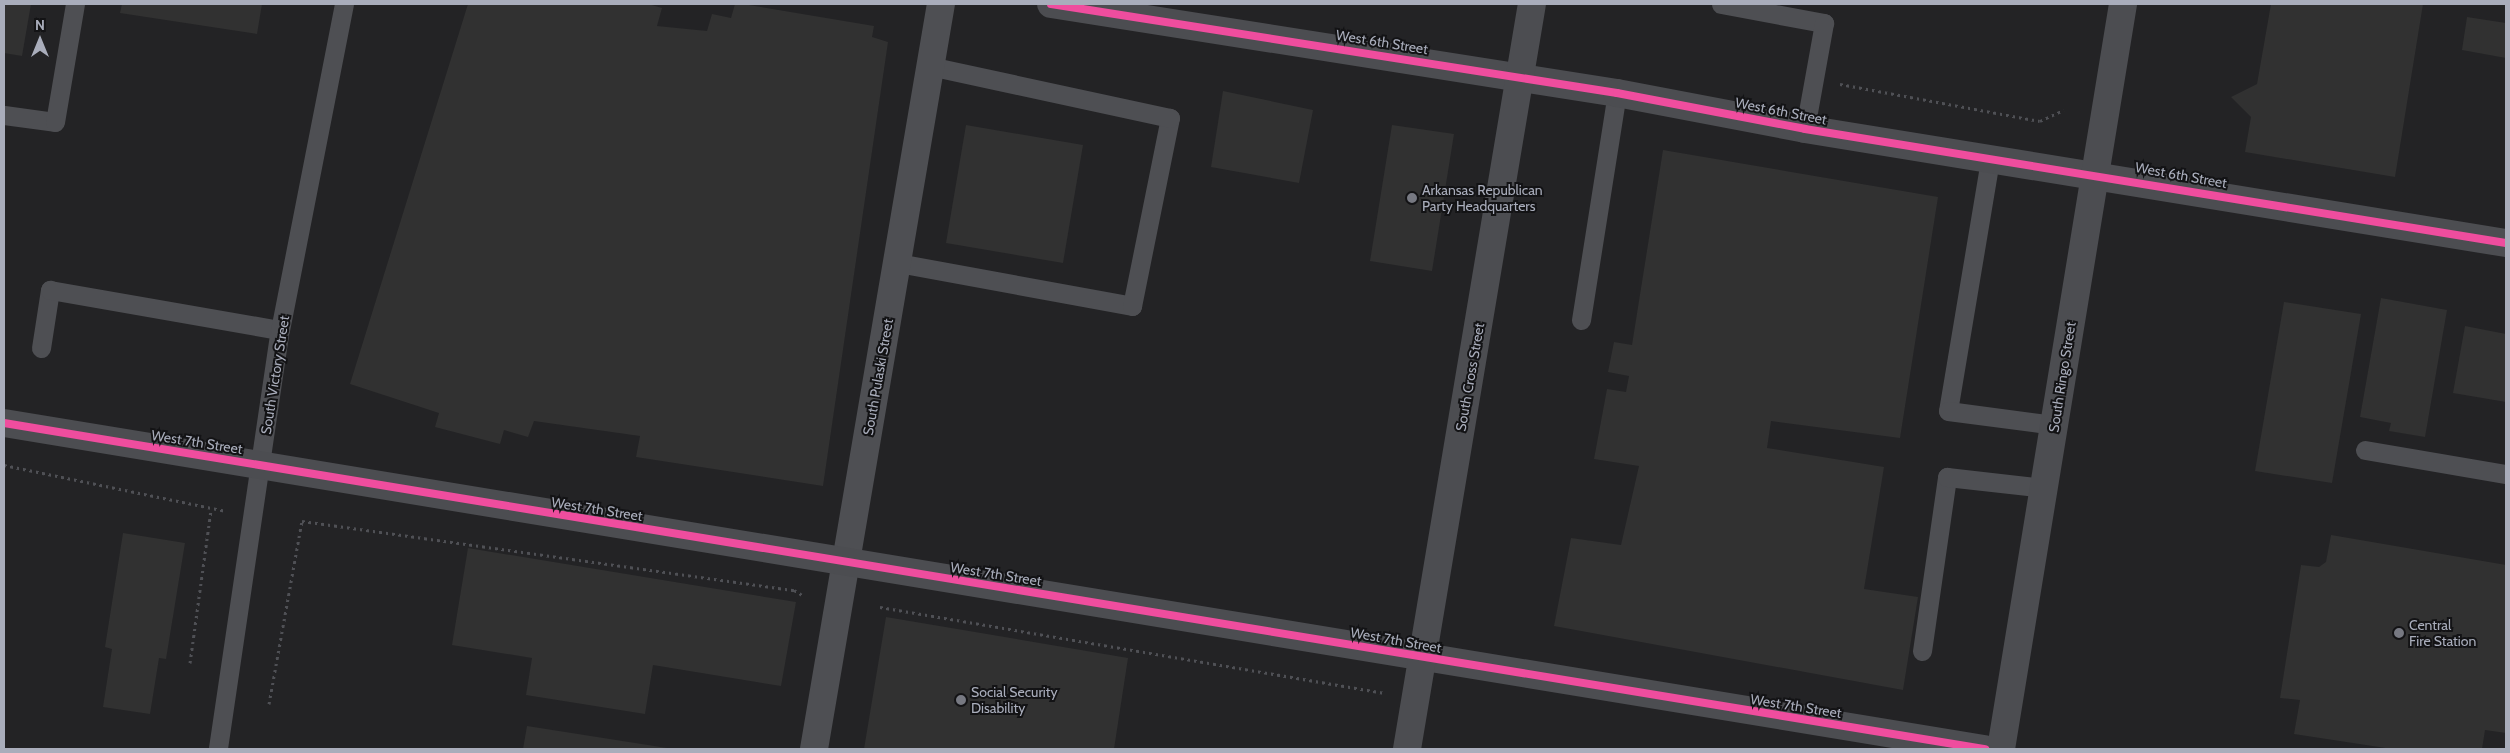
<!DOCTYPE html>
<style>
body{margin:0}
#map{position:relative;width:2510px;height:753px;overflow:hidden;background:#191919;font-family:Cabin,sans-serif}
div>[style]{position:absolute}
[style*='--x']{left:calc(var(--x)*1px);top:calc(var(--y)*1px);width:calc(var(--w)*1px);rotate:calc(var(--a)*1deg)}
.built>*{inset:0;background:#232325}
.building>*{inset:0;background:#313131}
.path>*{height:3px;margin-top:-1.5px;transform-origin:0;background:repeating-linear-gradient(90deg,#4f5055 0 2.5px,transparent 0 6.5px)}
.lane>*{height:19px;margin:-9.5px;padding:0 9.5px;transform-origin:9.5px;border-radius:9.5px;background:#4e4f53}
.street>*{height:28px;margin:-14px;padding:0 14px;transform-origin:14px;border-radius:14px;background:#4e4f53}
.secondary>*{height:28px;margin:-14px;padding:0 14px;transform-origin:14px;border-radius:14px;background:#4c4d51}
.cycleway>*{height:8px;margin:-4px;padding:0 4px;transform-origin:4px;border-radius:4px;background:#ef4d9e}
.dots>*{width:14px;height:14px;translate:-50% -50%;box-sizing:border-box;border:2px solid #131315;border-radius:50%}
span{translate:-50% -50%;white-space:nowrap;text-align:center;line-height:1.15;-webkit-text-stroke:4px #131315;paint-order:stroke}
.street-label{font-size:14px;color:#a9adbb}
.poi-label{font-size:14px;color:#a9adbb}
.left{translate:0 -50%;text-align:left}
.frame{position:absolute;inset:0;border:5px solid #a9adbb;pointer-events:none}
.north{position:absolute;left:15px;top:15px;width:50px;height:50px;-webkit-text-stroke:4px #131315;paint-order:stroke;rotate:0deg;font-size:14px;font-weight:700;line-height:20px;text-align:center;color:#a9adbb}
.north::after{content:'';display:block;margin:auto;width:18px;height:22px;background:#a9adbb;clip-path:polygon(50% 0,100% 100%,50% 72%,0 100%)}
</style>
<div id="map">
<div class="built">
<i style="clip-path:polygon(4px 4px,2506px 4px,2506px 749px,4px 749px)"></i>
</div>
<div class="building">
<i style="clip-path:polygon(4px 4px,31px 4px,22px 56px,4px 53px)"></i>
<i style="clip-path:polygon(122px 4px,262px 4px,257px 34px,120px 13px)"></i>
<i style="clip-path:polygon(468px 4px,648px 4px,662px 8px,657px 26px,707px 31px,712px 14px,731px 18px,735px 4px,743px 4px,874px 26px,872px 37px,888px 42px,823px 486px,636px 457px,640px 436px,534px 421px,528px 437px,504px 430px,500px 444px,435px 427px,439px 413px,350px 384px)"></i>
<i style="clip-path:polygon(2271px 4px,2423px 4px,2395px 177px,2245px 152px,2251px 117px,2231px 97px,2257px 84px)"></i>
<i style="clip-path:polygon(2467px 17px,2506px 23px,2506px 58px,2462px 50px)"></i>
<i style="clip-path:polygon(1223px 91px,1313px 110px,1299px 183px,1211px 167px)"></i>
<i style="clip-path:polygon(966px 125px,1083px 145px,1063px 263px,946px 243px)"></i>
<i style="clip-path:polygon(1392px 125px,1454px 134px,1432px 271px,1370px 261px)"></i>
<i style="clip-path:polygon(1663px 150px,1938px 197px,1900px 438px,1771px 421px,1767px 448px,1884px 467px,1864px 589px,1918px 597px,1903px 690px,1554px 626px,1571px 538px,1621px 545px,1639px 466px,1594px 459px,1607px 389px,1626px 392px,1629px 376px,1608px 372px,1614px 342px,1632px 345px)"></i>
<i style="clip-path:polygon(2381px 298px,2447px 310px,2425px 437px,2389px 431px,2391px 423px,2360px 417px)"></i>
<i style="clip-path:polygon(2284px 302px,2361px 314px,2332px 483px,2255px 471px)"></i>
<i style="clip-path:polygon(2465px 326px,2506px 334px,2506px 402px,2453px 393px)"></i>
<i style="clip-path:polygon(123px 533px,185px 543px,166px 659px,159px 658px,150px 714px,103px 707px,112px 649px,105px 647px)"></i>
<i style="clip-path:polygon(2331px 535px,2506px 565px,2506px 733px,2485px 730px,2482px 749px,2392px 749px,2294px 734px,2300px 700px,2280px 698px,2301px 565px,2319px 567px,2326px 562px)"></i>
<i style="clip-path:polygon(468px 548px,796px 602px,781px 686px,653px 665px,645px 714px,526px 695px,532px 658px,452px 645px)"></i>
<i style="clip-path:polygon(886px 617px,1128px 658px,1114px 749px,864px 749px)"></i>
<i style="clip-path:polygon(527px 726px,667px 748px,667px 749px,523px 749px)"></i>
</div>
<div class="path">
<i style="--x:1840;--y:84;--w:203;--a:10.5"></i>
<i style="--x:2040;--y:121;--w:26;--a:-25"></i>
<i style="--x:4;--y:465;--w:227;--a:11.7"></i>
<i style="--x:880;--y:607;--w:512;--a:9.66"></i>
<i style="--x:190;--y:663;--w:154;--a:-82.2"></i>
<i style="--x:269;--y:704;--w:186;--a:-79.8"></i>
<i style="--x:302;--y:521;--w:497;--a:8"></i>
<i style="--x:794;--y:590;--w:12;--a:31"></i>
</div>
<div class="lane">
<i style="--x:1721;--y:4;--w:105;--a:10.5"></i>
<i style="--x:1824;--y:23;--w:108;--a:100.2"></i>
<i style="--x:4;--y:115;--w:51;--a:7.8"></i>
<i style="--x:55;--y:122;--w:120;--a:-80.4"></i>
<i style="--x:1990;--y:160;--w:254;--a:99.5"></i>
<i style="--x:1948;--y:411;--w:107;--a:7.5"></i>
<i style="--x:898;--y:263;--w:238;--a:10.4"></i>
<i style="--x:1132;--y:306;--w:192;--a:-78.6"></i>
<i style="--x:1170;--y:118;--w:246;--a:-167.8"></i>
<i style="--x:1581;--y:320;--w:230;--a:-81"></i>
<i style="--x:41;--y:348;--w:59;--a:-81.2"></i>
<i style="--x:50;--y:290;--w:233;--a:9.9"></i>
<i style="--x:2365;--y:450;--w:143;--a:9.7"></i>
<i style="--x:1922;--y:651;--w:176;--a:-81.8"></i>
<i style="--x:1947;--y:477;--w:99;--a:6.4"></i>
<i style="--x:218;--y:748;--w:423;--a:-81.6"></i>
<i style="--x:280;--y:330;--w:332;--a:-78.9"></i>
</div>
<div class="street">
<i style="--x:814;--y:749;--w:756;--a:-80.33"></i>
</div>
<div class="secondary">
<i style="--x:1051;--y:4;--w:573;--a:8.94"></i>
<i style="--x:1617;--y:93;--w:191;--a:10.8"></i>
<i style="--x:1805;--y:129;--w:710;--a:9.24"></i>
<i style="--x:4;--y:423;--w:2008;--a:9.35"></i>
<i style="--x:1407;--y:749;--w:755;--a:-80.48"></i>
<i style="--x:2001;--y:749;--w:755;--a:-80.7"></i>
</div>
<div class="cycleway">
<i style="--x:1051;--y:4;--w:573;--a:8.94"></i>
<i style="--x:1617;--y:93;--w:191;--a:10.8"></i>
<i style="--x:1805;--y:129;--w:710;--a:9.24"></i>
<i style="--x:4;--y:423;--w:2008;--a:9.35"></i>
</div>
<div class="dots">
<i style="left:1412px;top:198px;background:#777982"></i>
<i style="left:2399px;top:633px;background:#777982"></i>
<i style="left:961px;top:700px;background:#777982"></i>
</div>
<div class="street-label">
<span style="left:1382px;top:42px;rotate:9deg">West 6th Street</span>
<span style="left:1781px;top:111px;rotate:11deg">West 6th Street</span>
<span style="left:2181px;top:175px;rotate:10deg">West 6th Street</span>
<span style="left:275px;top:375px;rotate:-81deg">South Victory Street</span>
<span style="left:878px;top:377px;rotate:-80deg">South Pulaski Street</span>
<span style="left:1470px;top:377px;rotate:-80deg">South Cross Street</span>
<span style="left:2062px;top:377px;rotate:-81deg">South Ringo Street</span>
<span style="left:197px;top:442px;rotate:9deg">West 7th Street</span>
<span style="left:597px;top:509px;rotate:9deg">West 7th Street</span>
<span style="left:996px;top:574px;rotate:9deg">West 7th Street</span>
<span style="left:1396px;top:640px;rotate:10deg">West 7th Street</span>
<span style="left:1796px;top:706px;rotate:9deg">West 7th Street</span>
</div>
<div class="poi-label">
<span class="left" style="left:1422px;top:198px">Arkansas Republican<br>Party Headquarters</span>
<span class="left" style="left:2409px;top:633px">Central<br>Fire Station</span>
<span class="left" style="left:971px;top:700px">Social Security<br>Disability</span>
</div>
<div class="frame"></div>
<div class="north">N</div>
</div>
